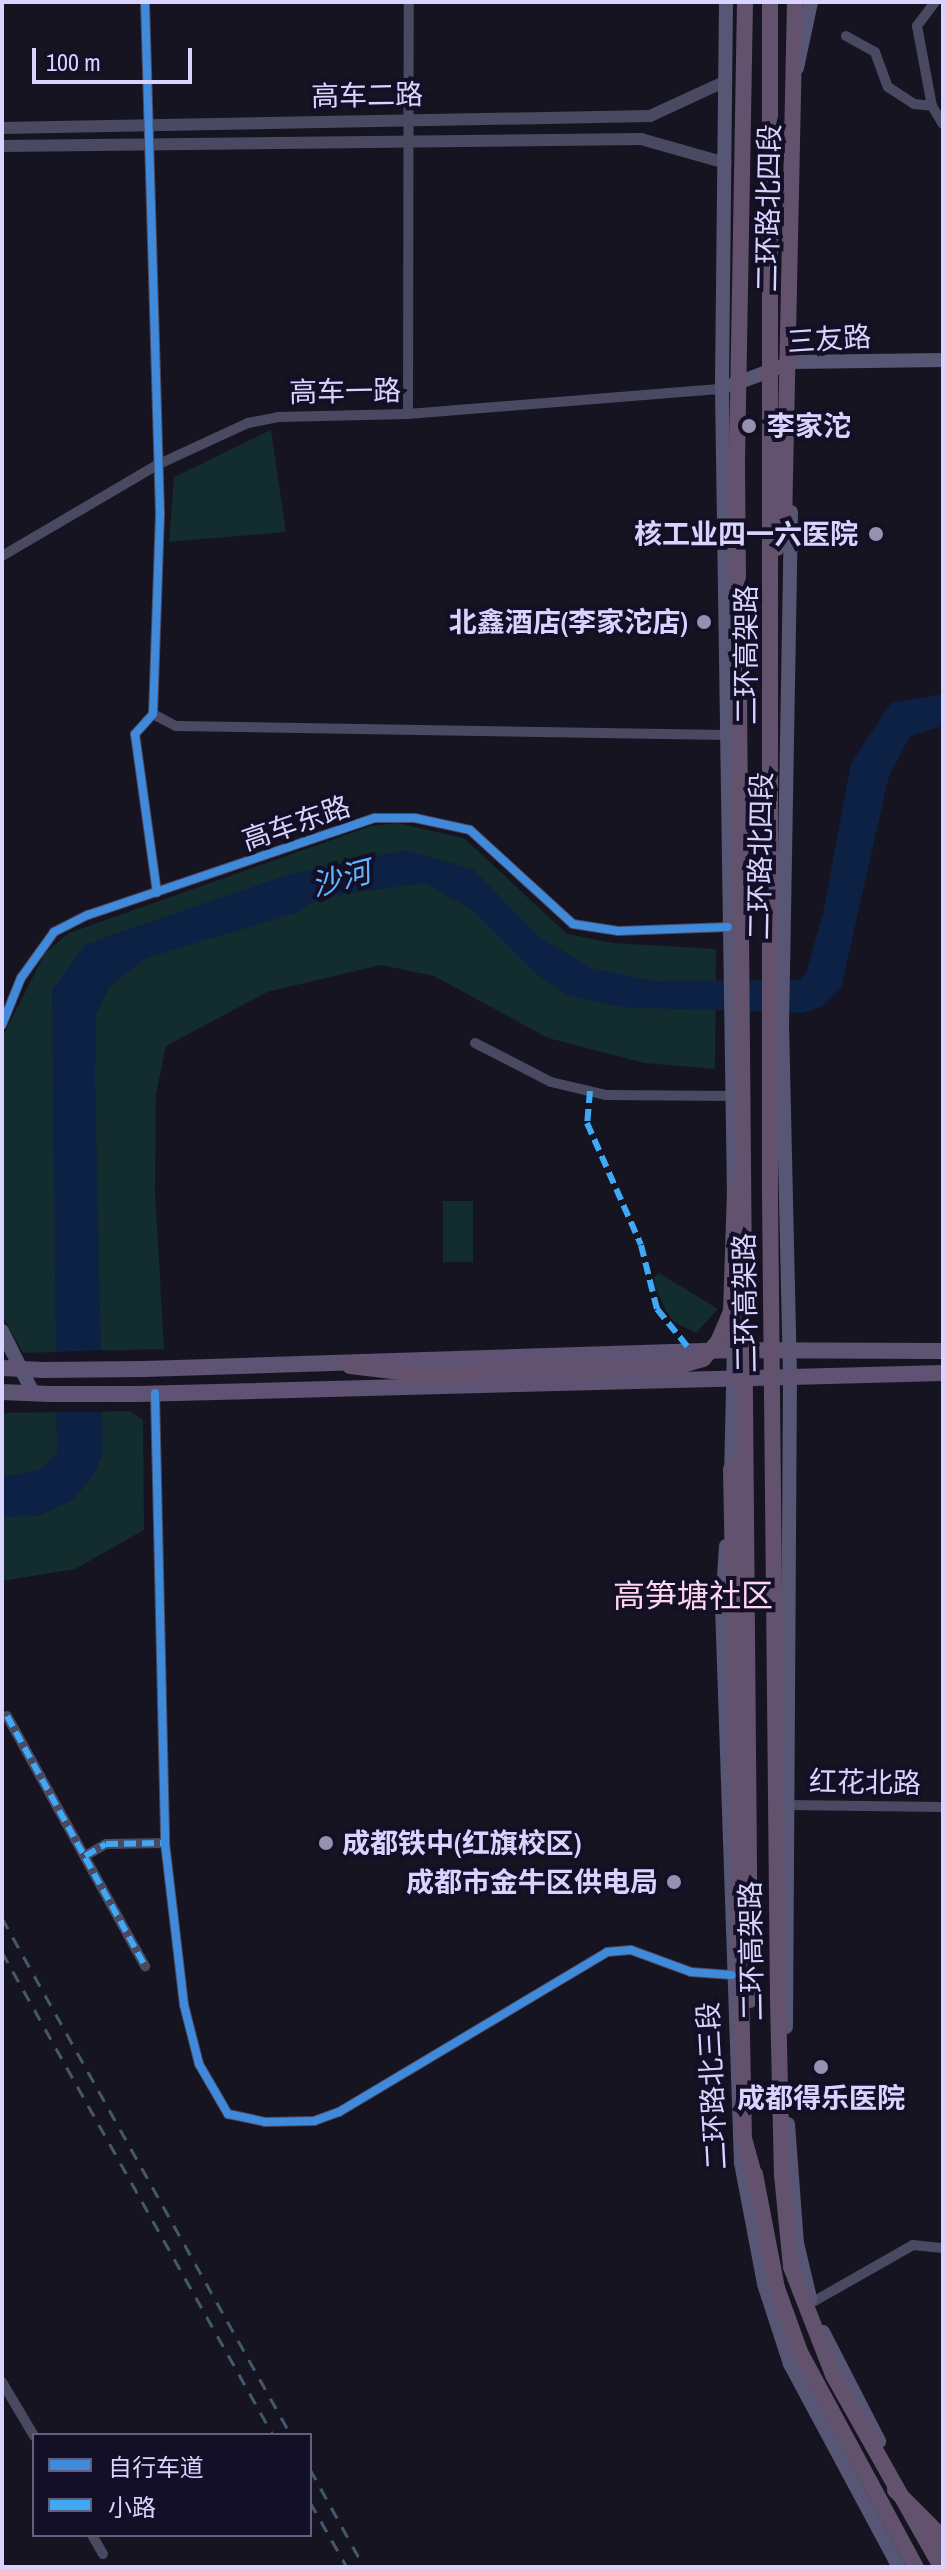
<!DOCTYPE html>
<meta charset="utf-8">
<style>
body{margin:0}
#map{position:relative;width:945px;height:2569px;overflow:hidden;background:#161421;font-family:"Archivo Narrow","Noto Sans SC",sans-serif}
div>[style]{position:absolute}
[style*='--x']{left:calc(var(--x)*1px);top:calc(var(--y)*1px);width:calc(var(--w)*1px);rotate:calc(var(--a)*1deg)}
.green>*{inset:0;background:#132c2d}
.water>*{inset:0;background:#0d2144}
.pier>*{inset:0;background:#161421}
.minor>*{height:10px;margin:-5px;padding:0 5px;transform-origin:5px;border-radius:5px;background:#4a4962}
.tertiary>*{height:12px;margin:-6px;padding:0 6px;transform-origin:6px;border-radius:6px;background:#4a4962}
.secondary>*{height:14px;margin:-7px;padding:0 7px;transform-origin:7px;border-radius:7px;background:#575674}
.primary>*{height:16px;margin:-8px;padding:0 8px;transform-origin:8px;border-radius:8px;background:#5e5373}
.trunk>*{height:16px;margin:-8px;padding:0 8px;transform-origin:8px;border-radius:8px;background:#62526e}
.rail>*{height:3px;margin-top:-1.5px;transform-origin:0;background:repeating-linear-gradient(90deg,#43596b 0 12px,transparent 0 22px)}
.primary-bridge>*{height:16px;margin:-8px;padding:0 8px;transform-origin:8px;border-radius:8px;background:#5e5373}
.trunk-bridge>*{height:16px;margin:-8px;padding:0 8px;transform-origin:8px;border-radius:8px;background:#62526e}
.quiet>*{height:6px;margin-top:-3px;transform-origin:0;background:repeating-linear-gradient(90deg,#3fa9f5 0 12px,transparent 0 18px)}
.cycleway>*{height:8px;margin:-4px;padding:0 4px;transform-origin:4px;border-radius:4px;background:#408adc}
.dots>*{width:22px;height:22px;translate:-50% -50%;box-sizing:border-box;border:4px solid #130f26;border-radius:50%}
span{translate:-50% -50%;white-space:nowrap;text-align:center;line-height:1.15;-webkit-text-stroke:8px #130f26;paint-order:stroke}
.street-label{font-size:28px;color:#d9d4ff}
.poi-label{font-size:28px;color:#d9d4ff;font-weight:700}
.left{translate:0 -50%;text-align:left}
.right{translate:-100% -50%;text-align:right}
.water-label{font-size:30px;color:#62b6ff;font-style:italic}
.quarter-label{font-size:32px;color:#ffd6f0}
.frame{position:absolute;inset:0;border:4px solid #d9d4ff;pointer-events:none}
.legend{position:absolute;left:32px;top:2433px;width:280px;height:104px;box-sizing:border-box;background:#130f26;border:2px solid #625e7d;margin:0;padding:10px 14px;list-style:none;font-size:24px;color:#d9d4ff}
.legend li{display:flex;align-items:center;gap:16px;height:40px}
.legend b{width:40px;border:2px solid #625e7d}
.scale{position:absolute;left:32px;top:48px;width:160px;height:36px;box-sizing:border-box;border:4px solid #d9d4ff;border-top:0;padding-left:10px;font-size:24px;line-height:28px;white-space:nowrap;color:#d9d4ff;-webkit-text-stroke:6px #130f26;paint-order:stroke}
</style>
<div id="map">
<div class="green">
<i style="clip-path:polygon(271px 430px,286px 532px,169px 542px,174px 477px)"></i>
<i style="clip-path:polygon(397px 823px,464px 838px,567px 934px,613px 943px,716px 949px,715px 1069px,644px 1063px,548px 1038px,434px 976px,381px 965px,267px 992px,166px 1046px,156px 1094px,155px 1191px,164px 1349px,23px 1353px,2px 1315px,2px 1038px,45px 953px,69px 933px,371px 826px)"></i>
<i style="clip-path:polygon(443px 1201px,473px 1201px,473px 1262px,443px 1262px)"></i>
<i style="clip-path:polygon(659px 1273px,718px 1309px,696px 1333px,674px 1322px,666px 1311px,655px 1286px,654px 1277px)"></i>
<i style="clip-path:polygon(130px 1411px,143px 1420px,144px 1530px,75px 1569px,2px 1581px,2px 1413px)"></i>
</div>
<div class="water">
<i style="clip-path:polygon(943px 694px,943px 726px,910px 736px,889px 776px,841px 988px,823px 1006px,803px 1013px,622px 1007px,570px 996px,534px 972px,472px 910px,425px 883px,323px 897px,296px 913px,146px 958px,110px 986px,96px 1014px,95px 1079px,103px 1452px,93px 1476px,73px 1500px,39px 1516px,2px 1517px,2px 1477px,39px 1470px,57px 1453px,52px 990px,86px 944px,287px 875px,405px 850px,473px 869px,538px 936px,591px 968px,654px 981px,800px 980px,806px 974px,823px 914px,851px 763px,891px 703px)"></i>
</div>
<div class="pier">
<i style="clip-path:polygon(103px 1350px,105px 1412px,56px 1412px,55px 1352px)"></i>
</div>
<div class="minor">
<i style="--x:145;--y:2;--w:512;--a:88.32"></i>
<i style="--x:160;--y:514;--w:200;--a:92"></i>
<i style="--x:153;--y:714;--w:27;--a:132"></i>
<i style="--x:135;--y:734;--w:160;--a:82.1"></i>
<i style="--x:935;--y:2;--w:30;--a:127"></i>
<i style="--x:917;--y:26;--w:81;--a:79.4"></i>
<i style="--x:932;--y:106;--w:21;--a:59"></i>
<i style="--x:846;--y:36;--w:33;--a:29"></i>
<i style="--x:875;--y:52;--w:37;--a:70"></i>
<i style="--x:888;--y:87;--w:31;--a:33"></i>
<i style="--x:914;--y:104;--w:18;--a:6"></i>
<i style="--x:408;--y:414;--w:412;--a:-89.9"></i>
<i style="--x:2;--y:556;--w:180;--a:-30.4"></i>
<i style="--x:157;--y:465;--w:100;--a:-24.8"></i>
<i style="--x:248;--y:423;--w:31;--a:-11"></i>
<i style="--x:278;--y:417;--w:130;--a:-1.3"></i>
<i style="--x:408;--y:414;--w:315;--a:-4.6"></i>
<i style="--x:153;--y:714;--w:26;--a:28"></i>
<i style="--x:176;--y:726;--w:550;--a:0.94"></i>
<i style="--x:2;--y:1025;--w:51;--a:-68"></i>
<i style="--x:21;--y:978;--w:57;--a:-54.3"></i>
<i style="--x:54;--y:932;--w:38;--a:-27"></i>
<i style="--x:88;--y:915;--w:303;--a:-18.7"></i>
<i style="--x:375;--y:818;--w:40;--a:0"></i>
<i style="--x:415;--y:818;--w:56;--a:12.3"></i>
<i style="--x:470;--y:830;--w:139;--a:42.4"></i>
<i style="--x:573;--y:924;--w:46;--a:8.8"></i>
<i style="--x:618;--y:931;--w:110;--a:-2.1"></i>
<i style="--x:475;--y:1043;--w:85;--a:27.2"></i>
<i style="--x:551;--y:1082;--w:57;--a:13.3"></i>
<i style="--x:606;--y:1095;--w:127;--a:0.5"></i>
<i style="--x:155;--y:1393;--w:450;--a:88.7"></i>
<i style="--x:165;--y:1843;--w:163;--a:83.3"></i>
<i style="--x:184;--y:2005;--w:61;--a:75.7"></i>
<i style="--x:199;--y:2064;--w:58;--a:59.9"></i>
<i style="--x:228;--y:2114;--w:38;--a:12"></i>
<i style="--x:265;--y:2122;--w:49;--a:-1.2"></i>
<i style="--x:314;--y:2121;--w:27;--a:-20"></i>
<i style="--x:339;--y:2112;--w:312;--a:-30.8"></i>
<i style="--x:607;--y:1952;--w:24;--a:-5"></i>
<i style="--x:631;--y:1950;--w:64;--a:20.1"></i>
<i style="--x:691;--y:1972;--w:41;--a:4.2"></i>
<i style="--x:7;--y:1716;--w:286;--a:61.1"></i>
<i style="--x:787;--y:1805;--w:156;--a:0.7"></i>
<i style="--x:85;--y:1856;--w:24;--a:-30"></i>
<i style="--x:106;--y:1844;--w:59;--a:-1"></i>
<i style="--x:811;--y:2303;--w:117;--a:-29.6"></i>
<i style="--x:913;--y:2245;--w:30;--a:6"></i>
<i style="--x:2;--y:2382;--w:63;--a:59.3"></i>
<i style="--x:92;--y:2535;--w:22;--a:60"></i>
</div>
<div class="tertiary">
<i style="--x:2;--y:128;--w:648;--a:-1.06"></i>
<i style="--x:650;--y:116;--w:84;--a:-24.7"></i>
<i style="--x:2;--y:146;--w:639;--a:-0.63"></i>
<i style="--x:641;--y:139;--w:88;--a:15.8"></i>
</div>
<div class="secondary">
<i style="--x:726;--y:2;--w:387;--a:90.6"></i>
<i style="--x:722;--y:389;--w:812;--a:89.15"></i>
<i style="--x:797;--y:68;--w:67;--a:-78"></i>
<i style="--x:732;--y:385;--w:65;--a:-20.7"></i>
<i style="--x:793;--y:362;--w:150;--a:-0.8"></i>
<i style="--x:2;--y:1331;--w:69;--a:63.4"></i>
<i style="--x:731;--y:1477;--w:171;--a:-88.7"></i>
<i style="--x:726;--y:1546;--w:60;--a:93.8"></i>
<i style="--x:722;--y:1606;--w:557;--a:88.05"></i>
<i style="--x:741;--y:2163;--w:123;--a:79.2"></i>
<i style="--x:764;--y:2284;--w:84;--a:72"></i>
<i style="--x:790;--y:2364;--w:230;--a:61.8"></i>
<i style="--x:786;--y:2027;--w:651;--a:-89.65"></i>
<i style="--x:790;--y:1376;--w:348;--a:-91.3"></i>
<i style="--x:782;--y:1028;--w:516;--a:-89"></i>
<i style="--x:788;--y:2124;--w:119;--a:85.7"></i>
<i style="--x:797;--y:2243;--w:57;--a:76.7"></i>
<i style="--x:823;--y:2332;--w:123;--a:62.8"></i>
<i style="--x:929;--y:2529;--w:29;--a:61"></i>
</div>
<div class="primary">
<i style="--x:2;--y:1368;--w:41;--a:2.8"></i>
<i style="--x:144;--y:1369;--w:591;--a:-1.84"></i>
<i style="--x:735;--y:1350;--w:208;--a:0.3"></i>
<i style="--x:2;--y:1392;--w:47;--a:2.4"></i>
<i style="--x:137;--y:1394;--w:806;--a:-1.49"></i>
</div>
<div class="trunk">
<i style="--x:350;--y:1366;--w:68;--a:6.7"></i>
<i style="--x:731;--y:1469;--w:669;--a:88.89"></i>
<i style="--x:744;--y:2138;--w:46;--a:74.7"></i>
<i style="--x:778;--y:2000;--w:175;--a:88.7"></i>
<i style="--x:782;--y:2175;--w:92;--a:84.4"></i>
<i style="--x:791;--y:2267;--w:116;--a:68.7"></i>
<i style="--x:833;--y:2375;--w:220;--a:60.6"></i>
<i style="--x:755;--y:2174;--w:116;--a:79.1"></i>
<i style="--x:777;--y:2288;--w:68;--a:70.2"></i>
<i style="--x:800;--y:2352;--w:244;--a:61.7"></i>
</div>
<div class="rail">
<i style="--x:2;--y:1918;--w:592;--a:60.8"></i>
<i style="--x:2;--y:1952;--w:554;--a:60.7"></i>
<i style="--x:310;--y:2469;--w:112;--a:61.1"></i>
<i style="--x:310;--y:2502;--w:75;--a:60.4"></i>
</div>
<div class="primary-bridge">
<i style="--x:43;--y:1370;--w:101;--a:-0.6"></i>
<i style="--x:49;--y:1394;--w:88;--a:0"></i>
</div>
<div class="trunk-bridge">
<i style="--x:745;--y:2;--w:463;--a:91"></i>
<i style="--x:737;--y:465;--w:1535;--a:89.51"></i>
<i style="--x:770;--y:2;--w:1192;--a:90"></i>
<i style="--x:770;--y:1194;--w:806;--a:89.43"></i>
<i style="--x:777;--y:548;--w:24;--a:-73"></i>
<i style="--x:784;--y:525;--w:523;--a:-88.8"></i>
<i style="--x:418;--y:1374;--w:257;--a:-1.6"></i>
<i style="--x:675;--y:1367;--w:29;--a:-16"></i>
<i style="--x:703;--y:1359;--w:23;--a:-49"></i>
<i style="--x:718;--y:1342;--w:33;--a:-67"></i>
<i style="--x:731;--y:1312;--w:122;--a:-88.1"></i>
<i style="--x:895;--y:2490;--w:68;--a:45"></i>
</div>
<div class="quiet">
<i style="--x:590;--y:1091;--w:32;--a:95"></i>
<i style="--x:587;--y:1123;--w:133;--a:66.1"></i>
<i style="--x:641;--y:1245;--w:66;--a:76"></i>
<i style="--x:657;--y:1309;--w:54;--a:51"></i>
<i style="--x:7;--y:1716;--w:286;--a:61.1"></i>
<i style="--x:85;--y:1856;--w:24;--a:-30"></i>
<i style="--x:106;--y:1844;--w:59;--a:-1"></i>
</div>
<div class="cycleway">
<i style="--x:145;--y:2;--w:512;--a:88.32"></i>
<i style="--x:160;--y:514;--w:200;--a:92"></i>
<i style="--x:153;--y:714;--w:27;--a:132"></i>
<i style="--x:135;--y:734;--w:160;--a:82.1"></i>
<i style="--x:2;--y:1025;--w:51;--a:-68"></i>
<i style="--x:21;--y:978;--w:57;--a:-54.3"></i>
<i style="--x:54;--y:932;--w:38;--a:-27"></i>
<i style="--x:88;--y:915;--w:303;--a:-18.7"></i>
<i style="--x:375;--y:818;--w:40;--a:0"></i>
<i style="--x:415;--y:818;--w:56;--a:12.3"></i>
<i style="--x:470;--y:830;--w:139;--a:42.4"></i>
<i style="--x:573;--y:924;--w:46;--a:8.8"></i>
<i style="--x:618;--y:931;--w:110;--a:-2.1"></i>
<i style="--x:155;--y:1393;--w:450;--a:88.7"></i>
<i style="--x:165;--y:1843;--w:163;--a:83.3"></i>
<i style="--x:184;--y:2005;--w:61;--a:75.7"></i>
<i style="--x:199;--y:2064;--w:58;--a:59.9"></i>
<i style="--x:228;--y:2114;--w:38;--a:12"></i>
<i style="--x:265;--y:2122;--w:49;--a:-1.2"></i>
<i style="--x:314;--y:2121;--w:27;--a:-20"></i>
<i style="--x:339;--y:2112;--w:312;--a:-30.8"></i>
<i style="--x:607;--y:1952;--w:24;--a:-5"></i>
<i style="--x:631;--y:1950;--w:64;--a:20.1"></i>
<i style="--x:691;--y:1972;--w:41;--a:4.2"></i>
</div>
<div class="dots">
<i style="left:749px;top:426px;background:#9591b1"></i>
<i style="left:876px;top:534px;background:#9591b1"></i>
<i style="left:704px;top:622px;background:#9591b1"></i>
<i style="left:326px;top:1843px;background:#9591b1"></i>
<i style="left:674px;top:1882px;background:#9591b1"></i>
<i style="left:821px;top:2067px;background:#9591b1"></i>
</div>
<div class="street-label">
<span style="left:367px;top:95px;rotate:-1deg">高车二路</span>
<span style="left:768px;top:208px;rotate:-89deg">二环路北四段</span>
<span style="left:829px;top:339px;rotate:-4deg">三友路</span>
<span style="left:345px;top:391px;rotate:-1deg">高车一路</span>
<span style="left:746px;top:655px;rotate:-90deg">二环高架路</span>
<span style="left:296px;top:823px;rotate:-19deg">高车东路</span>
<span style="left:760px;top:856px;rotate:-89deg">二环路北四段</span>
<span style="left:745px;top:1303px;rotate:-91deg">二环高架路</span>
<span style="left:865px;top:1782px;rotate:1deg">红花北路</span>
<span style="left:751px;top:1951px;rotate:-91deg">二环高架路</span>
<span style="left:712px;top:2086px;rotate:-93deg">二环路北三段</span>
</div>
<div class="poi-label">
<span class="left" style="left:767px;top:426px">李家沱</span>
<span class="right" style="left:858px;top:534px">核工业四一六医院</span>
<span class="right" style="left:688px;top:622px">北鑫酒店(李家沱店)</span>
<span class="left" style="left:342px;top:1843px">成都铁中(红旗校区)</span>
<span class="right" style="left:658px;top:1882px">成都市金牛区供电局</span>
<span style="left:821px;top:2098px">成都得乐医院</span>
</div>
<div class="water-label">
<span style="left:341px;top:878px;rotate:-15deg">沙河</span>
</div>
<div class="quarter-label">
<span style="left:693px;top:1596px">高笋塘社区</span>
</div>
<div class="frame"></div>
<ul class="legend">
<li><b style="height:10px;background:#408adc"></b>自行车道</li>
<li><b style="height:10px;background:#3fa9f5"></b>小路</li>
</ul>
<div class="scale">100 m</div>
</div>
